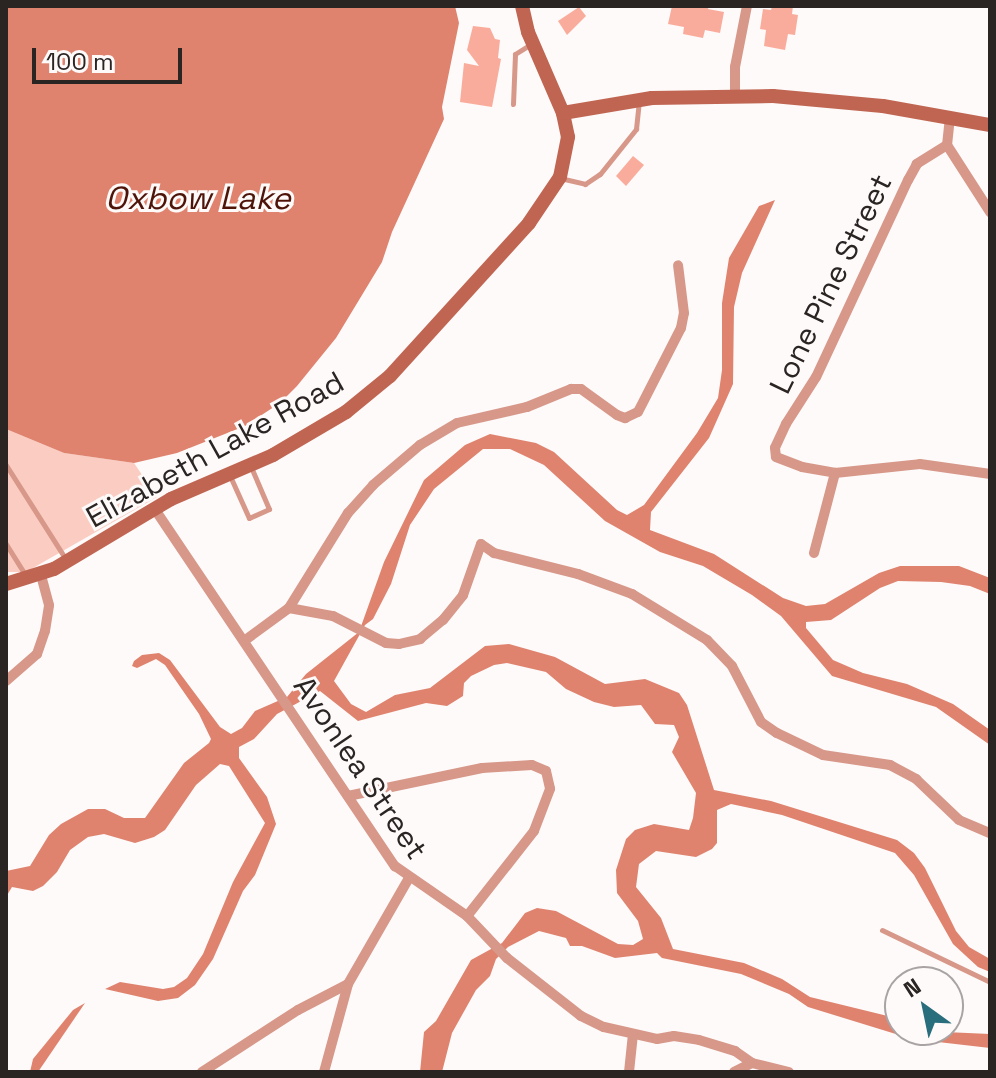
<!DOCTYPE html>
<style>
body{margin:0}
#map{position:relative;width:996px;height:1078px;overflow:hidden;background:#fdfaf9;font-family:"Space Grotesk",sans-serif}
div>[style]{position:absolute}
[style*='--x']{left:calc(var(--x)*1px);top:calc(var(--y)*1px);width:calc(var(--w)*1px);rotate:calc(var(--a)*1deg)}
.green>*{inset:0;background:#fbccc2}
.water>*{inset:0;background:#df836f}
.building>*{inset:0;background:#faac9c}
.lane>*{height:5px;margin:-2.5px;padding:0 2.5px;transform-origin:2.5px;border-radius:2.5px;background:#d79789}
.street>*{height:10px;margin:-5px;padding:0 5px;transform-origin:5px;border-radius:5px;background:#d79789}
.secondary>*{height:14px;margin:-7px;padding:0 7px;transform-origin:7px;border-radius:7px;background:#c06552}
span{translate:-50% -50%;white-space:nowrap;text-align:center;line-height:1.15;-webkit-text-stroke:6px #fdfaf9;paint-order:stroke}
.street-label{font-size:30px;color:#2a2423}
.water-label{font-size:32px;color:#4e1409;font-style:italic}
.frame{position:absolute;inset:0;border:8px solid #2a2423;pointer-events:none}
.north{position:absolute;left:884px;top:966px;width:80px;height:80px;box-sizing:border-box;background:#fdfaf9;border:2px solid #a9a4a3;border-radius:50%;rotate:327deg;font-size:22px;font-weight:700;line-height:32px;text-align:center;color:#2a2423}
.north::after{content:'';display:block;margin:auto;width:28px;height:36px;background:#286e7c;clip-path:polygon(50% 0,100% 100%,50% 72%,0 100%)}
.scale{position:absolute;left:32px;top:48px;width:150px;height:36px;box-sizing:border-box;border:4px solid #2a2423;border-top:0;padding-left:10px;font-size:24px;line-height:28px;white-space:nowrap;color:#2a2423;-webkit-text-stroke:6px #fdfaf9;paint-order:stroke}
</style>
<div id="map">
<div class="green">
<i style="clip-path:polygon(6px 429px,64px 453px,134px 463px,157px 497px,26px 572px,6px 572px)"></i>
</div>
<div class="water">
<i style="clip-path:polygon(6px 6px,455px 6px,459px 23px,442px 107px,444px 119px,392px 232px,382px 262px,336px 338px,297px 386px,280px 403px,245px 426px,177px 453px,134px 463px,64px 453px,6px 429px)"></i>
<i style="clip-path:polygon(775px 200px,742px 273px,734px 307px,733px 384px,709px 438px,651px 512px,650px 530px,714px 554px,783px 598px,806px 606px,825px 604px,879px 573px,900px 566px,959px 566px,990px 578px,990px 594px,970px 586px,941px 582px,898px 581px,880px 588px,831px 620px,806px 622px,806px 628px,833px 660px,863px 673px,907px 684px,953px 704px,990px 730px,990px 745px,936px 707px,832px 676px,781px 616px,752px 595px,703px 566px,660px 552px,605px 521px,544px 465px,510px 449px,483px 449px,434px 489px,410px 525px,391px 584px,373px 619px,365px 625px,334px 681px,351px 704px,366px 712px,395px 695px,430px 688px,485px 646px,509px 644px,555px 657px,605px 684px,645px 679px,679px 693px,687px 705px,714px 790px,771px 801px,897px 840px,914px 853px,925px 868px,956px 931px,969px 947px,990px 959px,990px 972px,978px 967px,953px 944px,914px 875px,895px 853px,782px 815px,731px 804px,717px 810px,717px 843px,712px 849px,696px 857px,656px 851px,639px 864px,636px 887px,661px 918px,673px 949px,744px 963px,782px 979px,810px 997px,900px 1019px,900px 1030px,990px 1034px,990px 1048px,912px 1039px,808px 1007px,789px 994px,741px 974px,662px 958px,657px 953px,615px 958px,582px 946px,570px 946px,566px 938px,539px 931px,508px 947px,496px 959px,490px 976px,476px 990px,452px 1033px,442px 1072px,420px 1072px,424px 1032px,436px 1021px,471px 960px,502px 943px,525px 913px,537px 908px,556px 911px,618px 944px,633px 945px,643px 939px,638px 921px,617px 893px,616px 870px,626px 839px,635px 830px,654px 824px,689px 830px,693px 818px,696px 793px,672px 752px,679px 737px,674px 725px,655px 724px,641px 705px,614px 707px,594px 702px,566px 689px,546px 672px,507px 663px,494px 665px,471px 676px,464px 683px,463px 696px,447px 706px,426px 703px,358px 721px,320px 691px,277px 714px,254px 739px,239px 747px,239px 758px,267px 797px,276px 824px,255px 875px,243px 891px,213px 959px,195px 985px,178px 998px,158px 1001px,105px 989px,120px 982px,163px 989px,174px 987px,187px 978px,203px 954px,233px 882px,265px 823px,229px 766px,220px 764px,196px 785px,165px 830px,154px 837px,135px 843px,104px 834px,88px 837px,70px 850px,57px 872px,43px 886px,33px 891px,12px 887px,6px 897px,6px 871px,30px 866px,49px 835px,61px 824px,88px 809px,105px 809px,124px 818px,145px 818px,184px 763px,209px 743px,211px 739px,199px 714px,165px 665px,156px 659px,137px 668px,132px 666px,134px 661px,142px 655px,159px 653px,170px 660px,220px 727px,231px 734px,242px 728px,255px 711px,287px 697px,306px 674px,359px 632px,384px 562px,424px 480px,465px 445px,490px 434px,536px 443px,554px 452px,617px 510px,627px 515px,644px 505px,697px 433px,718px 398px,722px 370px,722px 303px,729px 258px,759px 206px)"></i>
<i style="clip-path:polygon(85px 1003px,38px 1072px,30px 1072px,33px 1059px,73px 1010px)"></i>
</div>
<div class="building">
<i style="clip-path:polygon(672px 6px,709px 6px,708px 9px,724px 12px,720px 33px,705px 30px,703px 38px,683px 34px,684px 27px,668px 24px)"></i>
<i style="clip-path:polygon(772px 6px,793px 6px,792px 14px,798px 15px,795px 35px,788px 34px,785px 50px,764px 46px,766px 30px,760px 29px,763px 9px,771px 10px)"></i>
<i style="clip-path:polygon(579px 7px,586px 16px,567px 35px,558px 21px)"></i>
<i style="clip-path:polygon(473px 26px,490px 28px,495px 39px,500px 40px,498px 58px,501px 59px,492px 107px,460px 102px,464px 63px,479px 66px,467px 50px)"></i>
<i style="clip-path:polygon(633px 156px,644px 165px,626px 186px,616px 176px)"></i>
</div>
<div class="lane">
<i style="--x:513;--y:104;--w:50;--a:-87.7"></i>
<i style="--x:515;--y:54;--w:19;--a:-32"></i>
<i style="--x:560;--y:178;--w:26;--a:13"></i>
<i style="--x:585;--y:184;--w:18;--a:-34"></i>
<i style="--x:600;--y:174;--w:58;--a:-51.3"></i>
<i style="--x:636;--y:129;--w:28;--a:-84"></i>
<i style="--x:6;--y:465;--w:110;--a:57.6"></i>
<i style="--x:230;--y:476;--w:46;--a:65.7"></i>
<i style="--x:249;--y:518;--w:22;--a:-24"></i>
<i style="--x:269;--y:509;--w:46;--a:-113.2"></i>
<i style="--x:6;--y:544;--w:39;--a:58"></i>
<i style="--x:882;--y:930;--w:120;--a:25.7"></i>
</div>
<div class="street">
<i style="--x:735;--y:96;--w:29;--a:-90"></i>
<i style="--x:735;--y:67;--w:62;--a:-78.9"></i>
<i style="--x:950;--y:117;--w:28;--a:96"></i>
<i style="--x:947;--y:145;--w:80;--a:57.3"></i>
<i style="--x:947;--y:145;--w:36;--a:148"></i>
<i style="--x:917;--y:164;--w:18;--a:119"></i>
<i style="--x:908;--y:180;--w:217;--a:115"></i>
<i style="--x:816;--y:377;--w:56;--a:122.6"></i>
<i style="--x:786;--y:424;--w:26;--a:115"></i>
<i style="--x:775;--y:448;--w:9;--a:84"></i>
<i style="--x:776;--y:457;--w:28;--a:21"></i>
<i style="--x:802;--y:467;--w:34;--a:10"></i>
<i style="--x:835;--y:473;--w:85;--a:-6"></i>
<i style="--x:920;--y:464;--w:71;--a:8.1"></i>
<i style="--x:154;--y:508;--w:432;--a:56.1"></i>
<i style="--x:395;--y:866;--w:88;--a:34.8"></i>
<i style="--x:467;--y:916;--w:58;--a:46.4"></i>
<i style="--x:507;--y:958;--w:94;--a:38.1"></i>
<i style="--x:581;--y:1016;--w:25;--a:26"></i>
<i style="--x:604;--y:1027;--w:54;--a:12.8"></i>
<i style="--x:657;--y:1039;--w:17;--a:-10"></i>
<i style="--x:674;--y:1036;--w:25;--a:9"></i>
<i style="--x:699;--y:1040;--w:38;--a:17"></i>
<i style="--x:735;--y:1051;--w:21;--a:35"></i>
<i style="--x:752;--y:1063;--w:38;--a:14"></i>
<i style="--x:814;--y:553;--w:83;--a:-75.3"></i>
<i style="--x:289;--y:608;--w:112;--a:-58.2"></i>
<i style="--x:348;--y:513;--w:38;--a:-48"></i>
<i style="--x:373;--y:485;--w:62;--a:-40.4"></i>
<i style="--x:420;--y:445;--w:43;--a:-30.7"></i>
<i style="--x:457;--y:423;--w:72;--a:-12.9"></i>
<i style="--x:527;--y:407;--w:48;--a:-22.2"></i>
<i style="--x:571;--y:389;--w:10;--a:0"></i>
<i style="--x:581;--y:389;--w:44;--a:35.8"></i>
<i style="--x:617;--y:415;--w:9;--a:21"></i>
<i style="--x:625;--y:418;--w:14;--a:-25"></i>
<i style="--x:638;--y:412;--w:94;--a:-62.9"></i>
<i style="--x:681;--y:328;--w:15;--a:-79"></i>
<i style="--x:684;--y:313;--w:48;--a:-97.1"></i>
<i style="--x:244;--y:641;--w:56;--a:-36.3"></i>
<i style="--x:289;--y:608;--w:45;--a:10.3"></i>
<i style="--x:333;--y:616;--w:59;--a:27"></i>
<i style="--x:386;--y:643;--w:13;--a:4"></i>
<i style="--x:399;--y:644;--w:22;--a:-13"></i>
<i style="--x:420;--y:639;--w:30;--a:-40"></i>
<i style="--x:443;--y:620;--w:32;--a:-51"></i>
<i style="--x:463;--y:595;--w:54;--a:-70.6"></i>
<i style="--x:481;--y:544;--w:16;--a:35"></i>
<i style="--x:494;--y:553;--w:87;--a:14"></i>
<i style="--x:578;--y:574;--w:58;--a:20.3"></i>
<i style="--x:632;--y:594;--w:88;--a:31.5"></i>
<i style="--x:707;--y:640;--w:36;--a:46"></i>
<i style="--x:732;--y:666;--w:63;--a:62.6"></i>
<i style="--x:761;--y:722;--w:19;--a:35"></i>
<i style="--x:777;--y:733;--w:51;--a:25.6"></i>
<i style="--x:823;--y:755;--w:68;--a:8.5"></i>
<i style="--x:890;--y:765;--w:30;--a:28"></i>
<i style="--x:916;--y:779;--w:59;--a:43.6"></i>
<i style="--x:959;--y:820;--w:34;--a:23"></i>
<i style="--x:6;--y:681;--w:41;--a:-41.1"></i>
<i style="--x:37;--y:654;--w:24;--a:-71"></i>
<i style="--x:45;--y:631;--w:26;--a:-81"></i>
<i style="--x:49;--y:605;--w:31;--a:-105"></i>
<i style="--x:348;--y:796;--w:137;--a:-11.8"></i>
<i style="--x:482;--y:768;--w:50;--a:-3.4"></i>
<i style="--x:532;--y:765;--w:15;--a:23"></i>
<i style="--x:546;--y:771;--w:18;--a:77"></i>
<i style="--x:550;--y:789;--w:45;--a:110.9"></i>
<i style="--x:534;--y:831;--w:108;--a:128.2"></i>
<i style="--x:202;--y:1072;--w:114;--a:-32.9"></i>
<i style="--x:298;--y:1010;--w:56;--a:-27.5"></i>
<i style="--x:324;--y:1072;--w:91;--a:-74.7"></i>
<i style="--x:348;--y:984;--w:122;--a:-60.1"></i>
<i style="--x:629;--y:1072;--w:38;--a:-84"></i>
<i style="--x:734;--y:1072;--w:20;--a:-27"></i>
</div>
<div class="secondary">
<i style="--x:563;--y:113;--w:90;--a:-9.6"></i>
<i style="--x:652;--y:98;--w:121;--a:-0.9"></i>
<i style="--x:773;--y:96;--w:110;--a:5.2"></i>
<i style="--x:883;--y:106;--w:109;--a:10.1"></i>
<i style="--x:6;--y:584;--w:50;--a:-17.4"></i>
<i style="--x:54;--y:569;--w:136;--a:-30.9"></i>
<i style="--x:171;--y:499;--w:111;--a:-23.3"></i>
<i style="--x:273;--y:455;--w:85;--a:-30.5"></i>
<i style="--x:346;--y:412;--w:57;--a:-39.3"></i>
<i style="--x:390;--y:376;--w:207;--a:-47.7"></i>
<i style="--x:529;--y:223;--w:55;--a:-56"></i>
<i style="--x:560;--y:177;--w:41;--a:-78.7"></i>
<i style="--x:568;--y:137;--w:25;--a:-102"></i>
<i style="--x:563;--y:113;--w:88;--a:-113.4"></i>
<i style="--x:528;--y:32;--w:27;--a:-103"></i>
</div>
<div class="street-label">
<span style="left:831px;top:284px;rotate:-64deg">Lone Pine Street</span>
<span style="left:215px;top:450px;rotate:-29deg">Elizabeth Lake Road</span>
<span style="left:360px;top:768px;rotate:56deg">Avonlea Street</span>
</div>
<div class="water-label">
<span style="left:198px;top:198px">Oxbow Lake</span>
</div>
<div class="frame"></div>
<div class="north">N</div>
<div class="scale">100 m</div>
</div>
